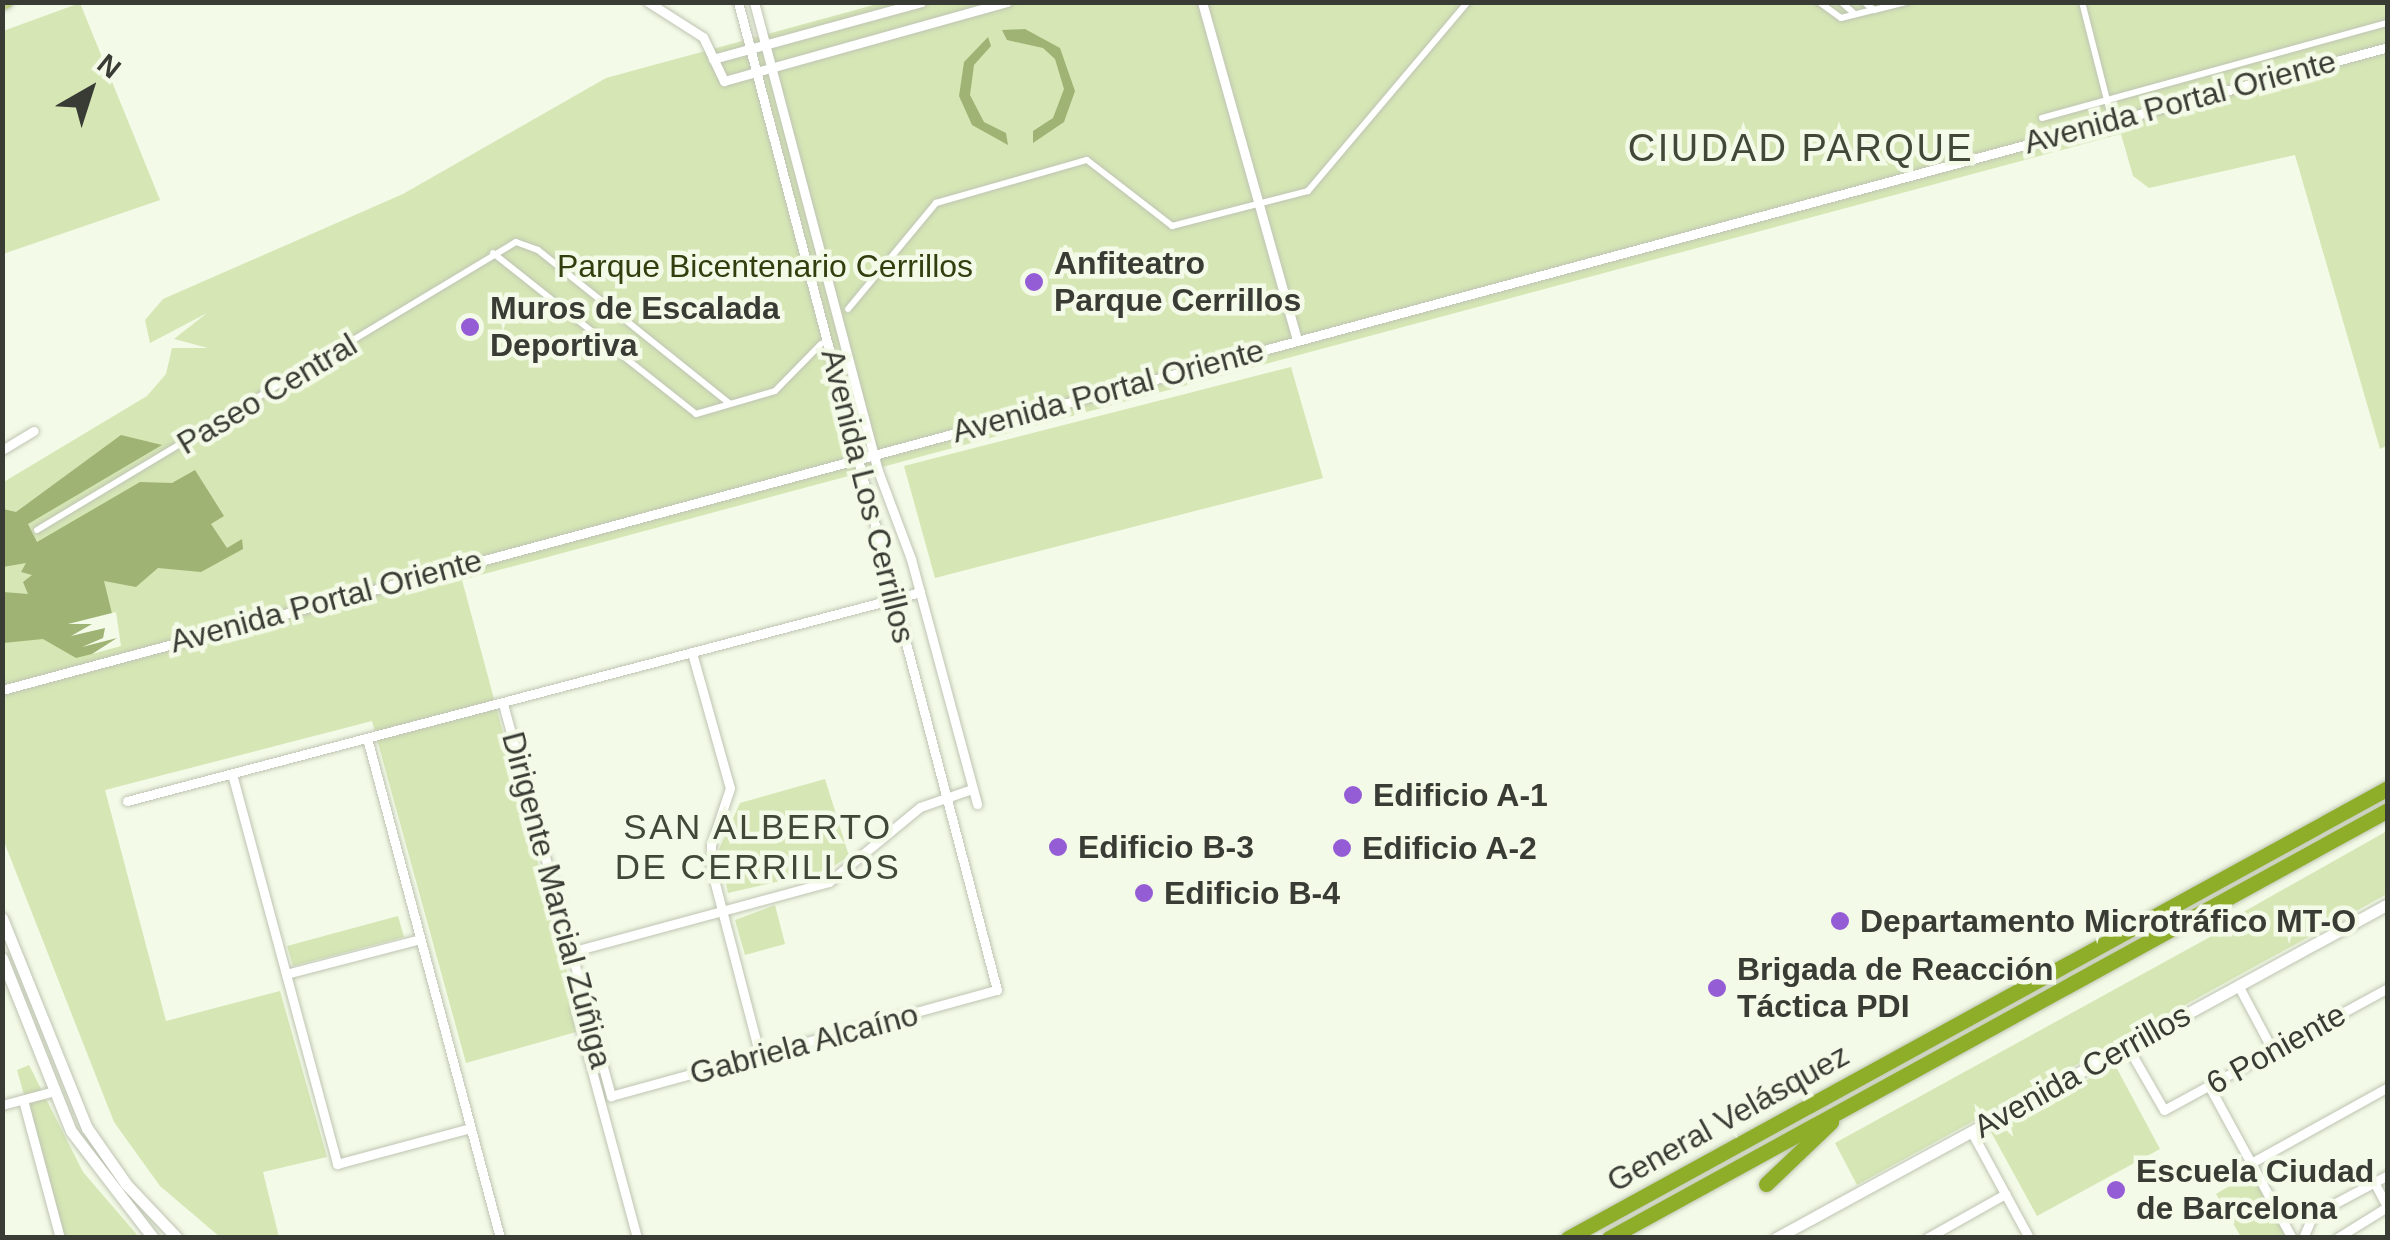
<!DOCTYPE html>
<meta charset="utf-8">
<style>
body{margin:0}
#map{position:relative;width:2390px;height:1240px;overflow:hidden;background:#f3fae7;font-family:Arial,sans-serif}
div>[style]{position:absolute}
[style*='--x']{left:calc(var(--x)*1px);top:calc(var(--y)*1px);width:calc(var(--w)*1px);rotate:calc(var(--a)*1deg)}
.green>*{inset:0;background:#d6e6b5}
.water>*{inset:0;background:#9fb374}
.pier>*{inset:0;background:#f3fae7}
.roads{filter:drop-shadow(0 0 2px #bec4b2) drop-shadow(0 0 2px #bec4b2)}
.pedestrian>*{height:6px;margin:-3px;padding:0 3px;transform-origin:3px;border-radius:3px;background:#fff}
.minor>*{height:9px;margin:-4.5px;padding:0 4.5px;transform-origin:4.5px;border-radius:4.5px;background:#fff}
.secondary>*{height:11px;margin:-5.5px;padding:0 5.5px;transform-origin:5.5px;border-radius:5.5px;background:#fff}
.primary>*{height:12px;margin:-6px;padding:0 6px;transform-origin:6px;border-radius:6px;background:#bbce7f}
.motorway>*{height:15px;margin:-7.5px;padding:0 7.5px;transform-origin:7.5px;border-radius:7.5px;background:#8eae2a}
.dots>*{width:28px;height:28px;translate:-50% -50%;box-sizing:border-box;border:5px solid #f3fae7;border-radius:50%}
span{translate:-50% -50%;white-space:nowrap;text-align:center;line-height:1.15;-webkit-text-stroke:9px #f3fae7;paint-order:stroke}
.street-label{font-size:32px;color:#393c34}
.poi-label{font-size:32px;color:#393c34;font-weight:700}
.left{translate:0 -50%;text-align:left}
.park-label{font-size:32px;color:#313e0e}
.neighbourhood-label{font-size:35px;color:#424838;letter-spacing:2.5px}
.quarter-label{font-size:38px;color:#424838;letter-spacing:2.5px}
.frame{position:absolute;inset:0;border:5px solid #393c34;pointer-events:none}
.north{position:absolute;left:40px;top:40px;width:100px;height:100px;-webkit-text-stroke:8px #f3fae7;paint-order:stroke;rotate:39deg;font-size:28px;font-weight:700;line-height:40px;text-align:center;color:#393c34}
.north::after{content:'';display:block;margin:auto;width:35px;height:45px;background:#393c34;clip-path:polygon(50% 0,100% 100%,50% 72%,0 100%)}
</style>
<div id="map">
<div class="green">
<i style="clip-path:polygon(80px 3px,160px 200px,3px 254px,3px 31px)"></i>
<i style="clip-path:polygon(881px 3px,2387px 3px,2388px 445px,2380px 449px,2295px 155px,2149px 188px,2133px 176px,2121px 134px,462px 580px,583px 1030px,466px 1063px,372px 721px,105px 790px,166px 1021px,280px 991px,327px 1157px,263px 1172px,279px 1237px,220px 1237px,160px 1186px,114px 1122px,3px 839px,2px 483px,147px 396px,166px 374px,172px 348px,208px 348px,174px 339px,207px 313px,150px 343px,145px 320px,163px 299px,403px 194px,606px 78px)"></i>
<i style="clip-path:polygon(1291px 367px,1323px 478px,935px 578px,904px 466px)"></i>
<i style="clip-path:polygon(825px 779px,849px 856px,828px 870px,728px 893px,719px 849px,740px 803px)"></i>
<i style="clip-path:polygon(2387px 831px,2387px 894px,1857px 1185px,1835px 1143px,2210px 937px,2208px 932px)"></i>
<i style="clip-path:polygon(775px 905px,785px 944px,745px 955px,735px 920px)"></i>
<i style="clip-path:polygon(398px 916px,404px 937px,293px 966px,287px 946px)"></i>
<i style="clip-path:polygon(29px 1065px,83px 1172px,139px 1237px,64px 1237px,17px 1070px)"></i>
<i style="clip-path:polygon(2115px 1065px,2160px 1149px,2037px 1216px,1991px 1132px)"></i>
<i style="clip-path:polygon(2251px 1173px,2287px 1237px,2241px 1237px,2216px 1194px)"></i>
</div>
<div class="water">
<i style="clip-path:polygon(1025px 29px,1060px 48px,1075px 91px,1064px 122px,1033px 143px,1033px 131px,1053px 118px,1064px 89px,1055px 59px,1043px 48px,1007px 40px,1002px 30px)"></i>
<i style="clip-path:polygon(988px 37px,991px 46px,974px 65px,970px 95px,984px 122px,1006px 133px,1008px 145px,972px 125px,959px 96px,964px 62px)"></i>
<i style="clip-path:polygon(121px 435px,162px 445px,28px 524px,37px 542px,140px 482px,172px 483px,195px 470px,224px 516px,211px 524px,227px 548px,242px 539px,243px 549px,201px 572px,158px 568px,136px 587px,104px 581px,119px 642px,92px 654px,76px 658px,43px 639px,3px 643px,3px 592px,28px 594px,23px 582px,32px 575px,21px 572px,26px 563px,3px 567px,3px 509px,16px 512px)"></i>
</div>
<div class="pier">
<i style="clip-path:polygon(116px 612px,121px 646px,92px 654px,117px 638px,82px 647px,103px 638px,105px 628px,71px 636px,92px 624px,68px 624px)"></i>
</div>
<div class="roads">
<div class="pedestrian">
<i style="--x:1819;--y:2;--w:27;--a:36"></i>
<i style="--x:1841;--y:18;--w:34;--a:-14"></i>
<i style="--x:1841;--y:2;--w:18;--a:41"></i>
<i style="--x:1864;--y:2;--w:13;--a:39"></i>
<i style="--x:1874;--y:10;--w:34;--a:-14"></i>
<i style="--x:2082;--y:2;--w:122;--a:75.7"></i>
<i style="--x:2042;--y:118;--w:359;--a:-15.4"></i>
<i style="--x:493;--y:253;--w:259;--a:38.4"></i>
<i style="--x:696;--y:414;--w:82;--a:-16.2"></i>
<i style="--x:775;--y:391;--w:66;--a:-45.6"></i>
<i style="--x:848;--y:309;--w:138;--a:-50.3"></i>
<i style="--x:936;--y:203;--w:157;--a:-15.9"></i>
<i style="--x:1087;--y:160;--w:108;--a:37.8"></i>
<i style="--x:1172;--y:226;--w:140;--a:-14.4"></i>
<i style="--x:1308;--y:191;--w:248;--a:-49.8"></i>
<i style="--x:37;--y:530;--w:559;--a:-31.02"></i>
<i style="--x:516;--y:242;--w:23;--a:20"></i>
<i style="--x:538;--y:250;--w:245;--a:38.7"></i>
</div>
<div class="minor">
<i style="--x:648;--y:2;--w:65;--a:32.5"></i>
<i style="--x:703;--y:37;--w:49;--a:64.5"></i>
<i style="--x:724;--y:81;--w:294;--a:-15.6"></i>
<i style="--x:754;--y:2;--w:485;--a:75.2"></i>
<i style="--x:878;--y:471;--w:94;--a:69.4"></i>
<i style="--x:911;--y:559;--w:254;--a:74.9"></i>
<i style="--x:1202;--y:2;--w:350;--a:74.3"></i>
<i style="--x:713;--y:59;--w:216;--a:-15.3"></i>
<i style="--x:2;--y:450;--w:37;--a:-31"></i>
<i style="--x:692;--y:653;--w:140;--a:74.3"></i>
<i style="--x:730;--y:788;--w:60;--a:108.4"></i>
<i style="--x:711;--y:845;--w:23;--a:90"></i>
<i style="--x:711;--y:868;--w:194;--a:75.4"></i>
<i style="--x:2;--y:690;--w:2471;--a:-15.08"></i>
<i style="--x:503;--y:704;--w:407;--a:74.6"></i>
<i style="--x:611;--y:1096;--w:400;--a:-15.4"></i>
<i style="--x:997;--y:990;--w:1021;--a:-104.69"></i>
<i style="--x:367;--y:738;--w:517;--a:75.1"></i>
<i style="--x:232;--y:774;--w:404;--a:74.9"></i>
<i style="--x:337;--y:1164;--w:138;--a:-15.1"></i>
<i style="--x:127;--y:801;--w:820;--a:-14.76"></i>
<i style="--x:571;--y:952;--w:267;--a:-15.2"></i>
<i style="--x:829;--y:882;--w:118;--a:-39.5"></i>
<i style="--x:920;--y:807;--w:55;--a:-19.1"></i>
<i style="--x:286;--y:974;--w:138;--a:-14.6"></i>
<i style="--x:2238;--y:985;--w:75;--a:62.1"></i>
<i style="--x:575;--y:1008;--w:238;--a:74.9"></i>
<i style="--x:2127;--y:1046;--w:74;--a:60"></i>
<i style="--x:2164;--y:1110;--w:255;--a:-28.6"></i>
<i style="--x:2209;--y:1086;--w:173;--a:61.4"></i>
<i style="--x:23;--y:1100;--w:143;--a:75"></i>
<i style="--x:2;--y:1105;--w:51;--a:-14.9"></i>
<i style="--x:1971;--y:1131;--w:122;--a:61.5"></i>
<i style="--x:2251;--y:1163;--w:157;--a:-29"></i>
<i style="--x:2374;--y:1182;--w:30;--a:62"></i>
<i style="--x:1927;--y:1238;--w:90;--a:-29.4"></i>
<i style="--x:2303;--y:1238;--w:25;--a:-67"></i>
<i style="--x:2313;--y:1215;--w:85;--a:-28.1"></i>
<i style="--x:2337;--y:1238;--w:59;--a:-31.8"></i>
</div>
<div class="secondary">
<i style="--x:2;--y:918;--w:227;--a:68"></i>
<i style="--x:87;--y:1128;--w:68;--a:55.1"></i>
<i style="--x:126;--y:1184;--w:74;--a:46.6"></i>
<i style="--x:2;--y:958;--w:186;--a:68.3"></i>
<i style="--x:71;--y:1131;--w:135;--a:52.5"></i>
<i style="--x:1776;--y:1238;--w:697;--a:-28.62"></i>
</div>
<div class="primary">
<i style="--x:2;--y:4;--w:5;--a:-22"></i>
</div>
<div class="motorway">
<i style="--x:1766;--y:1184;--w:90;--a:-43.6"></i>
<i style="--x:1568;--y:1238;--w:935;--a:-28.76"></i>
<i style="--x:1609;--y:1238;--w:889;--a:-28.79"></i>
</div>
</div>
<div class="dots">
<i style="left:1034px;top:282px;background:#955dd5"></i>
<i style="left:470px;top:327px;background:#955dd5"></i>
<i style="left:1353px;top:795px;background:#955dd5"></i>
<i style="left:1058px;top:847px;background:#955dd5"></i>
<i style="left:1342px;top:848px;background:#955dd5"></i>
<i style="left:1144px;top:893px;background:#955dd5"></i>
<i style="left:1840px;top:921px;background:#955dd5"></i>
<i style="left:1717px;top:988px;background:#955dd5"></i>
<i style="left:2116px;top:1190px;background:#955dd5"></i>
</div>
<div class="street-label">
<span style="left:2180px;top:102px;rotate:-15deg">Avenida Portal Oriente</span>
<span style="left:1108px;top:391px;rotate:-15deg">Avenida Portal Oriente</span>
<span style="left:267px;top:394px;rotate:-31deg">Paseo Central</span>
<span style="left:868px;top:496px;rotate:76deg">Avenida Los Cerrillos</span>
<span style="left:326px;top:601px;rotate:-15deg">Avenida Portal Oriente</span>
<span style="left:557px;top:900px;rotate:75deg">Dirigente Marcial Zúñiga</span>
<span style="left:804px;top:1044px;rotate:-15deg">Gabriela Alcaíno</span>
<span style="left:2276px;top:1049px;rotate:-29deg">6 Poniente</span>
<span style="left:2082px;top:1071px;rotate:-29deg">Avenida Cerrillos</span>
<span style="left:1728px;top:1118px;rotate:-29deg">General Velásquez</span>
</div>
<div class="poi-label">
<span class="left" style="left:1054px;top:282px">Anfiteatro<br>Parque Cerrillos</span>
<span class="left" style="left:490px;top:327px">Muros de Escalada<br>Deportiva</span>
<span class="left" style="left:1373px;top:795px">Edificio A-1</span>
<span class="left" style="left:1078px;top:847px">Edificio B-3</span>
<span class="left" style="left:1362px;top:848px">Edificio A-2</span>
<span class="left" style="left:1164px;top:893px">Edificio B-4</span>
<span class="left" style="left:1860px;top:921px">Departamento Microtráfico MT-O</span>
<span class="left" style="left:1737px;top:988px">Brigada de Reacción<br>Táctica PDI</span>
<span class="left" style="left:2136px;top:1190px">Escuela Ciudad<br>de Barcelona</span>
</div>
<div class="park-label">
<span style="left:765px;top:266px">Parque Bicentenario Cerrillos</span>
</div>
<div class="neighbourhood-label">
<span style="left:758px;top:847px">SAN ALBERTO<br>DE CERRILLOS</span>
</div>
<div class="quarter-label">
<span style="left:1801px;top:149px">CIUDAD PARQUE</span>
</div>
<div class="frame"></div>
<div class="north">N</div>
</div>
